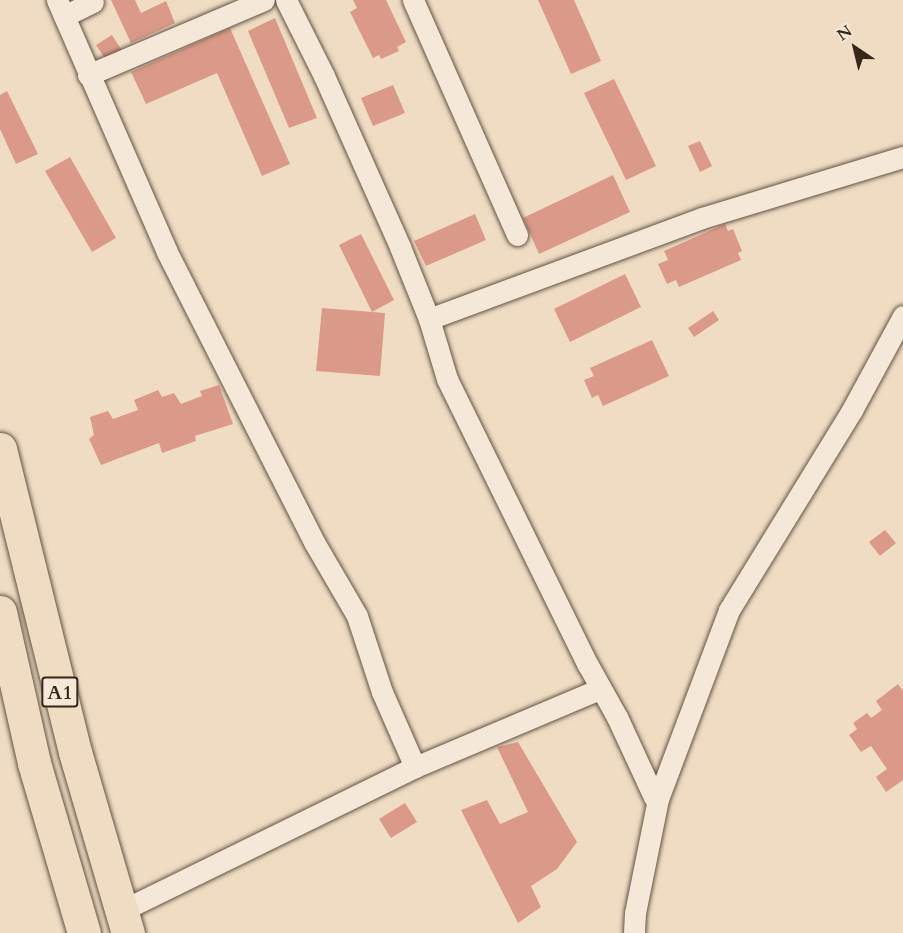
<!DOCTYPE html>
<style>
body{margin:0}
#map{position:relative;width:903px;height:933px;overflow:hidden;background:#efdcc3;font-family:Cardo,serif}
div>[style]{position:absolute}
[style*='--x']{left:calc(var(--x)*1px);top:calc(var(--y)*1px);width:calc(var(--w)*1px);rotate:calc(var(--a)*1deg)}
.building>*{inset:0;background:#db9a89}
.roads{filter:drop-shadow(0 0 2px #645444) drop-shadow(0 0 2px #645444)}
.street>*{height:21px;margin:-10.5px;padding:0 10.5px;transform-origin:10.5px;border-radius:10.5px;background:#f5e8d8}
.highway>*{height:33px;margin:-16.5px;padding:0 16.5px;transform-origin:16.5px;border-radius:16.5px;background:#efdcc3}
span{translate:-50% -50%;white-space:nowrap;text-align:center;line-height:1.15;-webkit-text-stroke:4.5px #f5e8d8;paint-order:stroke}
.shield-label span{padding:2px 4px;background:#f5e8d8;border:2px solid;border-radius:4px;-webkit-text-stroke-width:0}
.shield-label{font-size:20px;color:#362719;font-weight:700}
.north{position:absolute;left:825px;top:18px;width:60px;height:60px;-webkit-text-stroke:4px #f5e8d8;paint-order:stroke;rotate:325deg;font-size:16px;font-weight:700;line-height:24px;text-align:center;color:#362719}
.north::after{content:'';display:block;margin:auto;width:21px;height:27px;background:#362719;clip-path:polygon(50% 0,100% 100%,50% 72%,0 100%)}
</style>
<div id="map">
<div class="building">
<i style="clip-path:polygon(111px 0,135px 0,141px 13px,166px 1px,175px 23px,131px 43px)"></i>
<i style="clip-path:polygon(353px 0,386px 0,406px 42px,397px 47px,399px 51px,381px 59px,379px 55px,373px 58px,350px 12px,357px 8px)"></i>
<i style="clip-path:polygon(538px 0,574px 0,601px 61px,571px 74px)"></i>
<i style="clip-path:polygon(275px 18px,317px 118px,289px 128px,248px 31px)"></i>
<i style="clip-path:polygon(230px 28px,290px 164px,262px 176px,217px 73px,146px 104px,131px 72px)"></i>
<i style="clip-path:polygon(112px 35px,125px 55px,108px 63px,96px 45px)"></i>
<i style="clip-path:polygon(614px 79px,656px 166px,626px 180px,584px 93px)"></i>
<i style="clip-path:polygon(393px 85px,405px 113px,373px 126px,361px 98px)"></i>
<i style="clip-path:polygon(7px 91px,38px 154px,16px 164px,0 129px,0 95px)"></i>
<i style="clip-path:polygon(700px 141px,712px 166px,700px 172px,688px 146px)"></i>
<i style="clip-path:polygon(70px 157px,116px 238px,92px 252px,45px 171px)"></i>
<i style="clip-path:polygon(613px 175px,630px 212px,539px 254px,523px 218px)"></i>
<i style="clip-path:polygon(475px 214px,486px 240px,426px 266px,414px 241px)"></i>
<i style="clip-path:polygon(725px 224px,728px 231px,733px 229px,742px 251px,738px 253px,741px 260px,679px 287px,676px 280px,667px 284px,658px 264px,668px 260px,664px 251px)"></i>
<i style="clip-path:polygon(361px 234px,394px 300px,372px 312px,339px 245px)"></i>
<i style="clip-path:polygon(625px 274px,641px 307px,570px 342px,554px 309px)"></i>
<i style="clip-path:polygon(322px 308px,385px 313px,380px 376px,316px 371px)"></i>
<i style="clip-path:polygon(713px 311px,719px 320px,694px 337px,688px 328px)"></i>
<i style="clip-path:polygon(652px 340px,669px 376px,603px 406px,598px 395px,592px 398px,584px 380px,594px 376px,590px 368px)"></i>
<i style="clip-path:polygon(219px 385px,233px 424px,195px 436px,196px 441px,162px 453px,159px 443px,101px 465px,89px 439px,94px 435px,90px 417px,108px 411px,113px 419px,138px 410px,134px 400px,158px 390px,162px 397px,174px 393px,181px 404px,202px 396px,200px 391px)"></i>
<i style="clip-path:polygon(885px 530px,896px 543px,880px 556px,869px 542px)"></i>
<i style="clip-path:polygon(898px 684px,903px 691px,903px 780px,886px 792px,876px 777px,887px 769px,871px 746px,861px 752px,849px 735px,857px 729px,853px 723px,867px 713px,871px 718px,882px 710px,876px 701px)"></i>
<i style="clip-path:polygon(518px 742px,577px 842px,557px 869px,531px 886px,541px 907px,518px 923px,461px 810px,487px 800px,500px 824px,528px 812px,497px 747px)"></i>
<i style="clip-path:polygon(405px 803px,417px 822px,391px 838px,379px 819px)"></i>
</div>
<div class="roads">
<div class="street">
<i style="--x:57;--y:0;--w:275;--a:66.4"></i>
<i style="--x:167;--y:252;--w:325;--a:63.1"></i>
<i style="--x:314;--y:542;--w:86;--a:59.8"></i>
<i style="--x:357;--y:616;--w:80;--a:71.8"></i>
<i style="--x:382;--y:692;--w:82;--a:66.3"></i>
<i style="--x:286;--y:0;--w:85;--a:63.4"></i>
<i style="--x:324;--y:76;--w:187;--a:66"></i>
<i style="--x:400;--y:247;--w:78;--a:68.1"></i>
<i style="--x:429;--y:319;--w:63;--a:73.3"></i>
<i style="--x:447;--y:379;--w:319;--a:63.8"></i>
<i style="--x:588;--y:665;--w:60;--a:60.9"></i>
<i style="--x:617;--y:717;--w:88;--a:65.2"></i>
<i style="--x:654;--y:797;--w:4;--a:27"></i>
<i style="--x:658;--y:799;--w:116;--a:101.4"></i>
<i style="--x:635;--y:913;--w:20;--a:93"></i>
<i style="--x:413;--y:0;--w:257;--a:66.1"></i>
<i style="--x:64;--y:16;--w:32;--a:-26"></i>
<i style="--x:88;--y:75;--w:191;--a:-23.1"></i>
<i style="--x:429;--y:319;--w:291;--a:-20.3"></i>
<i style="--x:702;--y:218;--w:210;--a:-16.9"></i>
<i style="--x:658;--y:799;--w:202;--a:-69.4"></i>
<i style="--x:729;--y:610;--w:235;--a:-58.4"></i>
<i style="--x:852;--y:410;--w:107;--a:-61.5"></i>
<i style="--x:121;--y:911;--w:327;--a:-26.1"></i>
<i style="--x:415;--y:767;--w:201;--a:-22.9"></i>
</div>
<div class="highway">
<i style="--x:0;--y:449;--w:312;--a:76.1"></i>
<i style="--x:75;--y:752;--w:189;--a:73.7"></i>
<i style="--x:0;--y:612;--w:155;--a:77.3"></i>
<i style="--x:34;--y:763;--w:177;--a:73.6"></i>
</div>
</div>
<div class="shield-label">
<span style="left:60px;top:692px">A1</span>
</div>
<div class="north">N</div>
</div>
